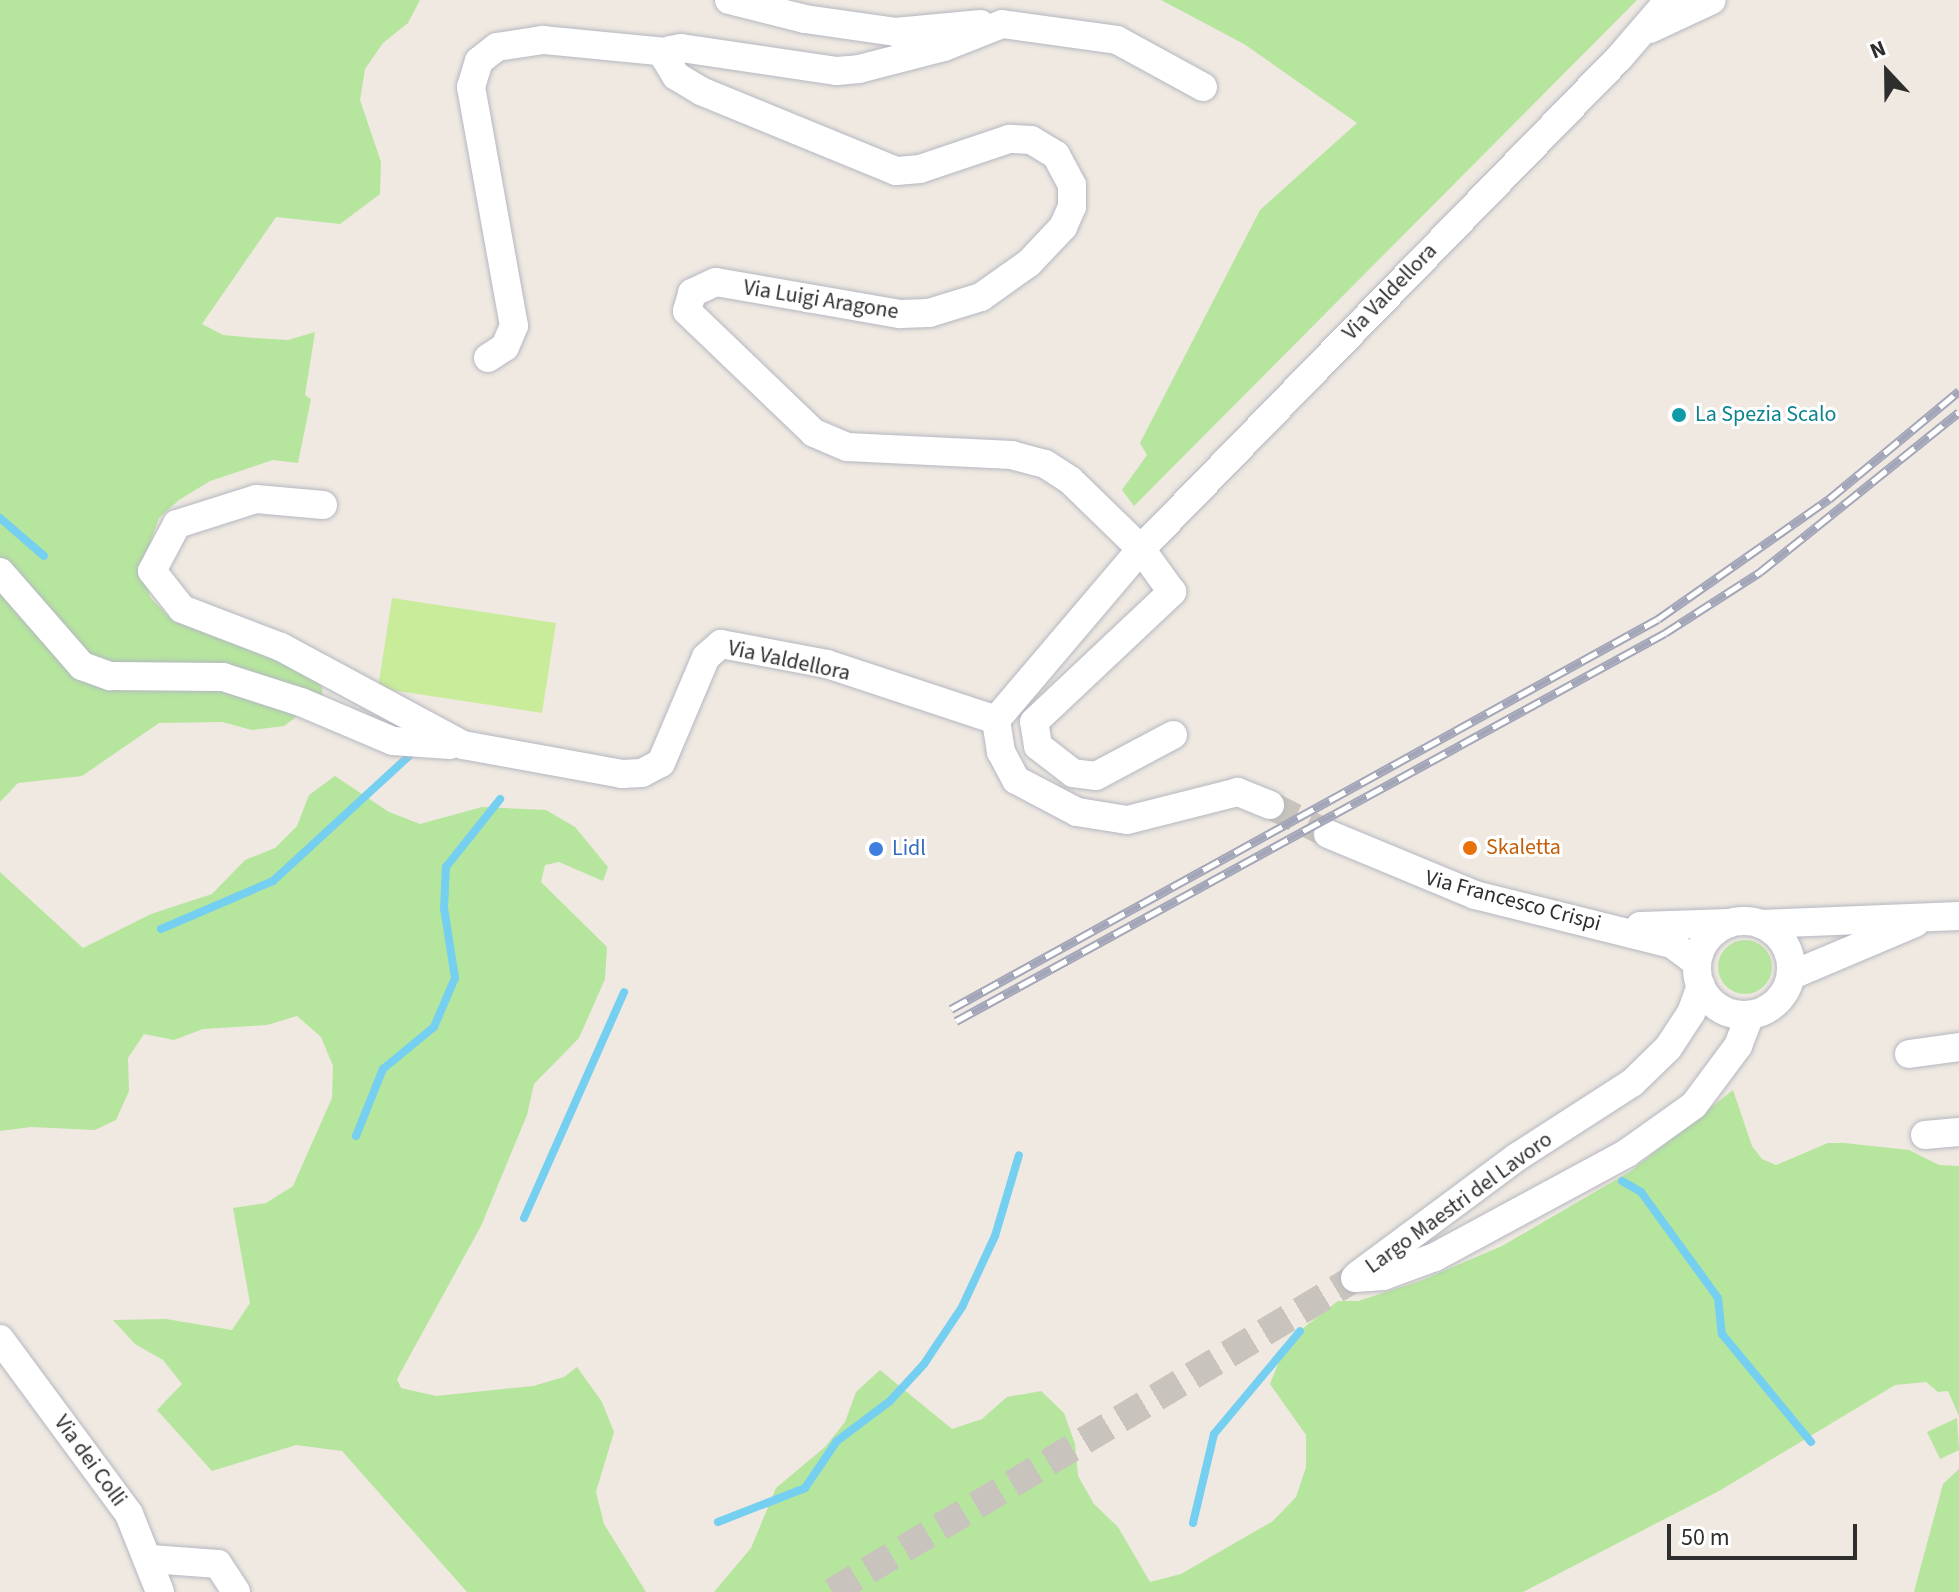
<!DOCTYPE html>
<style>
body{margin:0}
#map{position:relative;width:1959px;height:1592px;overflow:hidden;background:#efe9e1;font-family:"Source Sans 3",sans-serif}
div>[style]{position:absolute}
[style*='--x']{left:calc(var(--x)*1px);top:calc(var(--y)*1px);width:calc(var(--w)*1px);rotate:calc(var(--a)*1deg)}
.green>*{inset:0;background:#b6e59e}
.round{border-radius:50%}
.pitch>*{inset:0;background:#c9ec9a}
.stream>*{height:8px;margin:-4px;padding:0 4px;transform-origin:4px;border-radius:4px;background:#75cff0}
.minor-tunnel>*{height:28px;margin-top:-14px;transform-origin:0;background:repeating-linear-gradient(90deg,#c8c4bd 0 28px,transparent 0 42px)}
.roads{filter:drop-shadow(0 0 2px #b4b7c1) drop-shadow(0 0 2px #b4b7c1)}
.minor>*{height:28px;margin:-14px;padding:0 14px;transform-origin:14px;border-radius:14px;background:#fff}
.minor>.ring{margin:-14px;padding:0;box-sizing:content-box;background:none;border:28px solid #fff;border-radius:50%}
.rail>*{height:9px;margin-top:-4.5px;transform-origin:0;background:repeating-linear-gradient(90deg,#fff 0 18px,#a3a6b8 0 36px);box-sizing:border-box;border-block:2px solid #a3a6b8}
.dots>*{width:22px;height:22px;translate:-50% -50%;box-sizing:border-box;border:4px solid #fff;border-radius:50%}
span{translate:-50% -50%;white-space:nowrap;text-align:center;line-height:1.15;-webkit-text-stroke:6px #fff;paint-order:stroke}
.street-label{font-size:22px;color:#2e2e2e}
.culture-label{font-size:22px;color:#0d838f}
.left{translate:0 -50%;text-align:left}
.food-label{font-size:22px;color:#c56008}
.shop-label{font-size:22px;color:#366cbe}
.north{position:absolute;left:1847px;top:32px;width:80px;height:80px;-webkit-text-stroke:6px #fff;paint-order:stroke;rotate:338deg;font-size:22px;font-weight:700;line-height:32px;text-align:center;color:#2e2e2e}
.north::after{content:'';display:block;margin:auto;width:28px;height:36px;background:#2e2e2e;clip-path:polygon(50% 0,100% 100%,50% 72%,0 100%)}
.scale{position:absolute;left:1667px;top:1524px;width:190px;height:36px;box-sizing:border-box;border:4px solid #2e2e2e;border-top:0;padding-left:10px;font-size:24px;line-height:28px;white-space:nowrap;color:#2e2e2e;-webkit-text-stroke:6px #fff;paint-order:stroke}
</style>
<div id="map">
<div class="green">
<i style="clip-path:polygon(0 0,420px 0,408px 23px,383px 43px,365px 69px,360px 100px,381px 162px,380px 194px,340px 224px,276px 217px,202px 324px,223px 335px,255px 338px,288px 340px,315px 332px,305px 395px,311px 399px,298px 463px,273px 460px,210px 481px,179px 500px,159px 518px,142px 565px,150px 597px,172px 620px,264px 651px,321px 682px,323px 697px,284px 726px,252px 730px,222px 722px,159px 723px,82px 776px,18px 783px,0 802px)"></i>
<i style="clip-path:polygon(1161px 0,1637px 0,1134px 506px,1122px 490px,1147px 455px,1140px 443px,1260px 210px,1357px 123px,1244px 44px)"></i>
<i style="clip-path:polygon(335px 776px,389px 812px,420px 824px,482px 807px,546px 810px,575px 827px,608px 867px,603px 881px,559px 862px,545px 865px,541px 882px,607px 947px,605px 979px,579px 1038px,534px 1084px,527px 1115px,481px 1226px,397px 1379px,401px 1388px,436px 1396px,533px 1386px,564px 1377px,577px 1367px,602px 1402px,614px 1432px,596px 1492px,604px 1524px,646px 1592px,467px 1592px,342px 1451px,296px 1445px,212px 1471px,157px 1410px,182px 1384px,163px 1360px,135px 1344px,113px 1320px,166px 1319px,232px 1330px,250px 1303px,233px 1208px,266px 1203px,293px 1186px,332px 1098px,333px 1066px,321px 1037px,297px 1016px,267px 1025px,203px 1029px,174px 1040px,144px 1034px,128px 1058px,129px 1091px,116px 1120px,95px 1130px,31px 1127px,0 1131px,0 872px,83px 948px,151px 914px,212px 894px,245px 860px,275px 848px,297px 826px,309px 795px)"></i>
<i class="round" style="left:1718px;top:940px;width:54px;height:54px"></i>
<i style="clip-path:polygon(1733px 1090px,1752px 1146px,1762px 1159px,1776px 1165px,1828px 1143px,1844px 1143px,1909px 1150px,1939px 1165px,1959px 1166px,1959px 1416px,1948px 1391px,1938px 1392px,1926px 1382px,1895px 1385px,1719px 1491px,1523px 1592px,714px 1592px,751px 1548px,776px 1488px,825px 1447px,845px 1422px,856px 1392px,880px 1370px,952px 1429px,982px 1419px,1007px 1397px,1041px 1391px,1064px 1413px,1075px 1444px,1078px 1476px,1094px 1504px,1118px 1527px,1150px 1582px,1181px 1574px,1273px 1521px,1296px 1497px,1306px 1467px,1306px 1435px,1270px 1384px,1282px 1354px,1302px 1329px,1338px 1301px,1358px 1301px,1420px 1281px,1502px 1246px,1631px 1171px)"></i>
<i style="clip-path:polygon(1957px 1418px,1959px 1450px,1940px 1459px,1927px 1432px)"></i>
<i style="clip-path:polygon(1959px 1469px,1959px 1592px,1914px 1592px,1943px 1484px)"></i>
</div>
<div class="pitch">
<i style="clip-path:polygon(392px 598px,556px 623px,542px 713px,378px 688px)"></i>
</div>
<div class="stream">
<i style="--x:0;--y:518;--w:58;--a:40.8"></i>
<i style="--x:161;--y:929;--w:122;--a:-23.2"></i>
<i style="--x:273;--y:881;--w:186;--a:-42.6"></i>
<i style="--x:356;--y:1136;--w:72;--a:-68.1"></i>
<i style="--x:383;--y:1069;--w:66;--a:-39.5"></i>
<i style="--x:434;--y:1027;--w:53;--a:-66.8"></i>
<i style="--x:455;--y:978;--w:71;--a:-98.9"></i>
<i style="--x:444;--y:908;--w:41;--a:-87.2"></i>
<i style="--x:446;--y:867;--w:87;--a:-51.5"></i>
<i style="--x:1622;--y:1181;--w:22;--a:30"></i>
<i style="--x:1641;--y:1192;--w:131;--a:54"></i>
<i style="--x:1718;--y:1298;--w:36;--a:84"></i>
<i style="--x:1722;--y:1334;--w:140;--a:50.5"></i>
<i style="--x:524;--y:1218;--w:247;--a:-66.1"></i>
<i style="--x:718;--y:1522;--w:93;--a:-21.3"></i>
<i style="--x:805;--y:1488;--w:57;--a:-55.8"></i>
<i style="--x:837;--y:1441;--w:66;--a:-37"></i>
<i style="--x:890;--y:1401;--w:50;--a:-47.4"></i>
<i style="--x:924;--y:1364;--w:69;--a:-56.3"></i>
<i style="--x:962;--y:1307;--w:78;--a:-65.1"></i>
<i style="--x:995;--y:1236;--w:84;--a:-73.5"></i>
<i style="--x:1193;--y:1523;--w:91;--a:-76.7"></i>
<i style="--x:1214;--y:1434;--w:134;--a:-50.1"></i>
</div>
<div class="minor-tunnel">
<i style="--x:1270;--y:805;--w:65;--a:26.6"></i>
<i style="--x:832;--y:1592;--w:610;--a:-30.98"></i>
</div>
<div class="roads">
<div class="minor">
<i style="--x:729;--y:0;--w:78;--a:14"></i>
<i style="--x:805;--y:19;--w:91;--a:8.2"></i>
<i style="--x:895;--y:32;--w:86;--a:-5.3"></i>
<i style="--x:1650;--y:29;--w:68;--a:-25.1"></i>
<i style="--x:488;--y:358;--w:20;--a:-33"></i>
<i style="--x:505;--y:347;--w:23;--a:-67"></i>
<i style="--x:514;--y:326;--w:243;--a:-100.2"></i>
<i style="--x:471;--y:87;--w:27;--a:-73"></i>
<i style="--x:479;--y:61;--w:23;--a:-38"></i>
<i style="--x:497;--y:47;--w:47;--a:-8.7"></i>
<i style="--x:543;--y:40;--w:125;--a:5.5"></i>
<i style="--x:323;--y:505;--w:67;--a:-174.9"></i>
<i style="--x:256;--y:499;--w:83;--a:162.4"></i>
<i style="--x:177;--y:524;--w:53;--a:118"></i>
<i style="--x:152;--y:571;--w:48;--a:51.7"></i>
<i style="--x:182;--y:609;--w:106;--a:21"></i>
<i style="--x:281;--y:647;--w:207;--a:28.3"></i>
<i style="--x:463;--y:745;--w:162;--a:10.3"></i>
<i style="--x:622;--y:774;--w:20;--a:-3"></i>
<i style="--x:642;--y:773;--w:21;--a:-28"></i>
<i style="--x:661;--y:763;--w:115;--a:-67"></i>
<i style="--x:706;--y:657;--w:20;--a:-41"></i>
<i style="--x:721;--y:644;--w:108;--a:10.7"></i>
<i style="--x:827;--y:664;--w:178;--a:18.3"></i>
<i style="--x:0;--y:572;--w:125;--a:48.9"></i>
<i style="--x:82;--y:666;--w:30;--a:20"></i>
<i style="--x:110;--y:676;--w:113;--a:0.5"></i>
<i style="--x:223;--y:677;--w:82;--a:17.8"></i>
<i style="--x:301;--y:702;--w:100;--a:23"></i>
<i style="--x:393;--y:741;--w:57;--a:4"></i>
<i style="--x:1173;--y:735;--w:87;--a:152"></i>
<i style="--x:1096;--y:776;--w:23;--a:-173"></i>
<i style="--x:1073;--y:773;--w:44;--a:-142.4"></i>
<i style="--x:1038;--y:746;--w:24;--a:-99"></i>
<i style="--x:1034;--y:722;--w:190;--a:-43.3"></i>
<i style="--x:1172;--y:592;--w:53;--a:-125.8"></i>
<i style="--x:1141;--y:549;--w:99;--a:-135.8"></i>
<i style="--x:1070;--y:480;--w:30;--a:-147"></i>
<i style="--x:1045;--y:464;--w:34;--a:-165"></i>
<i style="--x:1012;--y:455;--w:165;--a:-177.2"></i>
<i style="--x:847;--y:447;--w:36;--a:-157"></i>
<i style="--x:814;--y:433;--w:176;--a:-136.2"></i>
<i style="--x:687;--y:311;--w:19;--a:-74"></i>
<i style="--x:692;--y:293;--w:26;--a:-25"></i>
<i style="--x:716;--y:282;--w:187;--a:9.9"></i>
<i style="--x:900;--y:314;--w:29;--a:-2"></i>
<i style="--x:929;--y:313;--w:54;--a:-17.1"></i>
<i style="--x:981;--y:297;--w:59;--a:-35.3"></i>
<i style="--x:1029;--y:263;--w:50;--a:-46.6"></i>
<i style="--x:1063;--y:227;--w:22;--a:-66"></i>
<i style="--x:1072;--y:207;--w:22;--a:-90"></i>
<i style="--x:1072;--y:185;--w:34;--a:-118"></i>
<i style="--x:1056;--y:155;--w:29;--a:-149"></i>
<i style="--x:1031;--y:140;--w:22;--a:-177"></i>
<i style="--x:1009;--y:139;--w:94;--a:161.4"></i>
<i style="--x:920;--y:169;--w:24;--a:175"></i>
<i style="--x:896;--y:171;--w:211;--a:-157.7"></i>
<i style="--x:701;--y:91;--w:29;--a:-149"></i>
<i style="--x:676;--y:76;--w:21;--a:-121"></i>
<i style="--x:665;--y:58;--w:9;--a:-58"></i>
<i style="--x:670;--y:50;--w:11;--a:-10"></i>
<i style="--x:681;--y:48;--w:158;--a:8.4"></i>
<i style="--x:837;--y:71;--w:22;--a:-5"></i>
<i style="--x:859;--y:69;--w:88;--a:-14.5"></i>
<i style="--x:944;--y:47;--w:62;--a:-21.6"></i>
<i style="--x:1002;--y:24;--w:116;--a:7.9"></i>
<i style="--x:1117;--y:40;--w:98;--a:28.7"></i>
<i style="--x:1270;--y:805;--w:35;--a:-158"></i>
<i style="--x:1238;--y:792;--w:114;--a:165.8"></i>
<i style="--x:1127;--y:820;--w:51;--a:-170.9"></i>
<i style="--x:1077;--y:812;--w:69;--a:-152.3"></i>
<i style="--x:1016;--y:780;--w:32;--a:-118"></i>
<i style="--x:1001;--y:752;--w:32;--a:-99"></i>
<i style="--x:996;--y:720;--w:224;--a:-49.7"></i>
<i style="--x:1141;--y:549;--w:685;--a:-45.77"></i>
<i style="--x:1619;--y:58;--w:77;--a:-49.2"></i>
<i style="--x:1328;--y:834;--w:159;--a:22.5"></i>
<i style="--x:1475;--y:895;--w:203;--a:14"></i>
<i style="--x:1672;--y:944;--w:31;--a:37"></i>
<i class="ring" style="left:1697px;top:921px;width:66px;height:66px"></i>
<i style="--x:1761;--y:924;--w:198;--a:-2.3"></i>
<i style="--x:1640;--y:926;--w:90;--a:-1.9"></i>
<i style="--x:1792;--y:975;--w:134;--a:-22.9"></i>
<i style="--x:1909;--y:1054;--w:50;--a:-8"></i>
<i style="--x:1925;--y:1135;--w:34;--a:-5"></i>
<i style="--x:1358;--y:1275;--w:198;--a:-36.6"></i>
<i style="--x:1517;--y:1157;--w:137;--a:-32.8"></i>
<i style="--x:1632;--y:1083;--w:50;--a:-44.2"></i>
<i style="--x:1668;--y:1048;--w:42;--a:-56.7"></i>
<i style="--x:1691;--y:1013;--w:29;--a:-70"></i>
<i style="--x:1355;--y:1278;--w:28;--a:-4"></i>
<i style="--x:1383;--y:1276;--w:55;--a:-20.1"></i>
<i style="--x:1435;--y:1257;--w:218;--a:-28.4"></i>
<i style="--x:1627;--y:1153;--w:82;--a:-35.6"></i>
<i style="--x:1694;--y:1105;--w:74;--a:-53.3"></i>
<i style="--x:1738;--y:1046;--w:33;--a:-69"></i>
<i style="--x:0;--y:1339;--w:217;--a:53.6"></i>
<i style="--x:129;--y:1514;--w:84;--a:68.3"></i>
<i style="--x:151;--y:1559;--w:67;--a:4.3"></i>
<i style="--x:218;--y:1564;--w:33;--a:57"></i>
</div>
</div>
<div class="rail">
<i style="--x:951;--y:1009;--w:807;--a:-28.88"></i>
<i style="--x:1658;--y:619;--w:209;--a:-35.1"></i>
<i style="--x:1829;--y:499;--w:169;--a:-39.7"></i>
<i style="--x:956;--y:1021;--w:808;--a:-28.69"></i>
<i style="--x:1665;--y:633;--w:113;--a:-32.7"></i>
<i style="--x:1760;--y:572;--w:255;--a:-38.8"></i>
</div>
<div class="dots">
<i style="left:1679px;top:415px;background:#0f9aa8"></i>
<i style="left:1470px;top:848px;background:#e8710a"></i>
<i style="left:876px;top:849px;background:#3f7fe0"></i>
</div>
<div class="street-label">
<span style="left:1390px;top:292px;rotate:-46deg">Via Valdellora</span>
<span style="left:821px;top:300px;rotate:9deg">Via Luigi Aragone</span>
<span style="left:789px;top:661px;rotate:12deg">Via Valdellora</span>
<span style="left:1513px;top:901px;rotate:15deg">Via Francesco Crispi</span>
<span style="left:1459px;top:1203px;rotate:-36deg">Largo Maestri del Lavoro</span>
<span style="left:90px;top:1461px;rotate:54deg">Via dei Colli</span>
</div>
<div class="culture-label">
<span class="left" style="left:1695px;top:415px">La Spezia Scalo</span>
</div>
<div class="food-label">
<span class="left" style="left:1486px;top:848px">Skaletta</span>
</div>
<div class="shop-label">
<span class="left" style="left:892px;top:849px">Lidl</span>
</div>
<div class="north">N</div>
<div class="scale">50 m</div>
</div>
